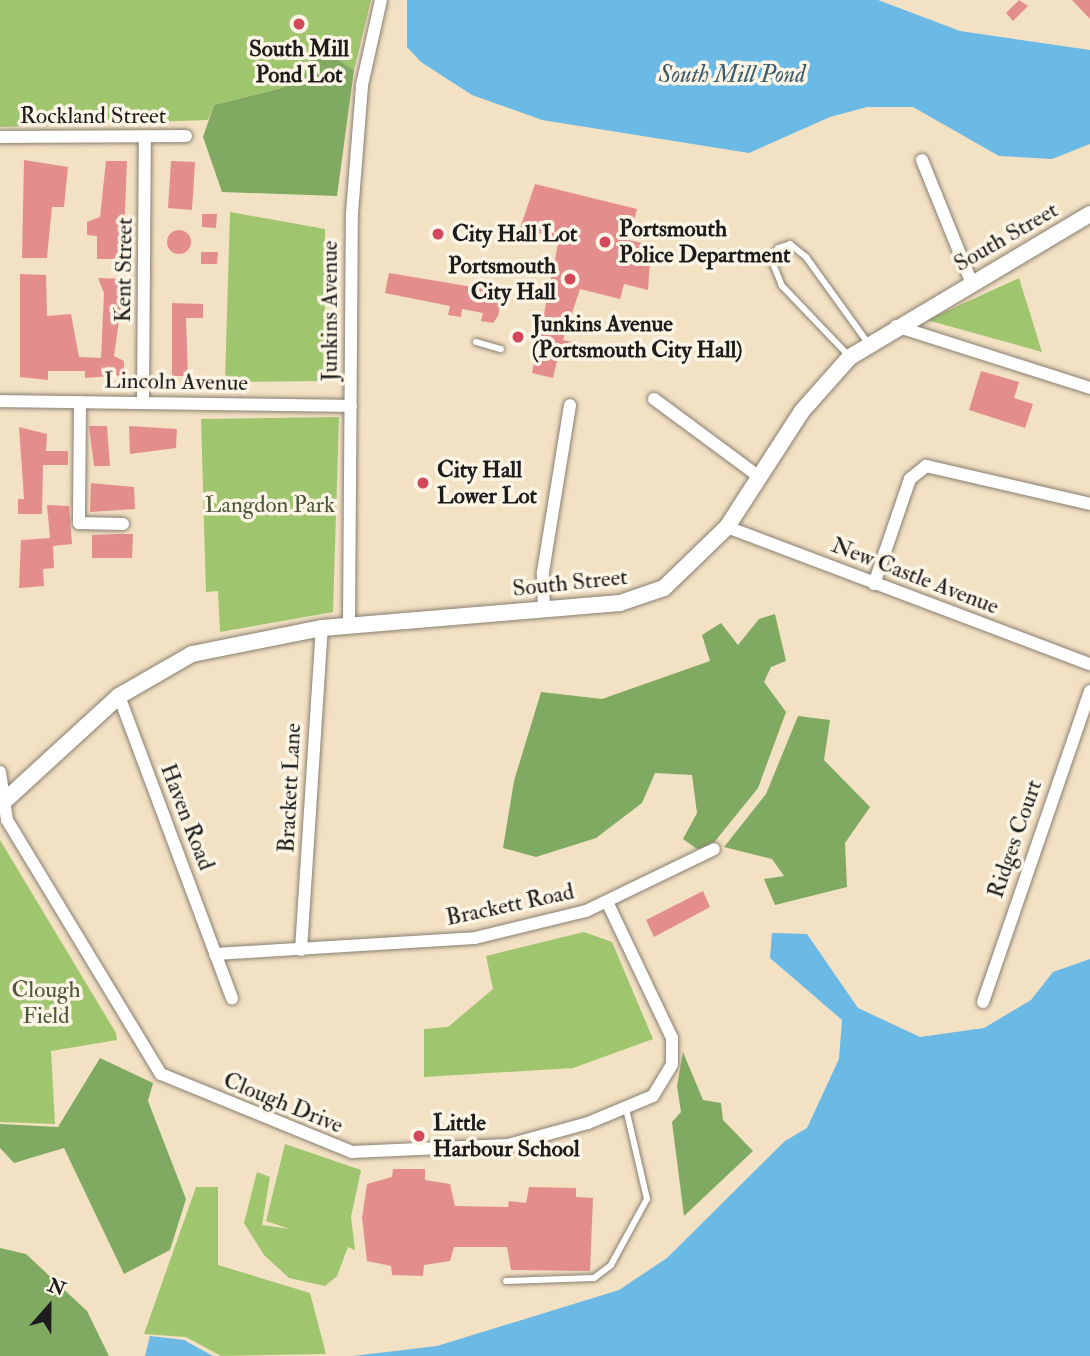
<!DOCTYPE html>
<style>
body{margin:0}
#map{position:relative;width:1090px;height:1356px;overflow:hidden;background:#f3e1c4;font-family:"IM FELL Double Pica",serif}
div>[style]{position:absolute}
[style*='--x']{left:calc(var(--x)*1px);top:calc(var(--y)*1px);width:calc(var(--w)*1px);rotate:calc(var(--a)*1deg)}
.green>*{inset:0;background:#a0c56f}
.forest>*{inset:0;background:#80aa62}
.water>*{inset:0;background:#6bb9e5}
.building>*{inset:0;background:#e38e8c}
.round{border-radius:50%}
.roads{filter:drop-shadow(0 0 2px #887e70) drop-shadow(0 0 2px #887e70)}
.lane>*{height:6px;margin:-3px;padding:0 3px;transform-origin:3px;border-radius:3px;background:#fff}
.street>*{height:12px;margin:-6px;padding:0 6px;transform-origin:6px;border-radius:6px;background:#fff}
.secondary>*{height:16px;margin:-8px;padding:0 8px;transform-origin:8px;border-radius:8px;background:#fff}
.dots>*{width:19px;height:19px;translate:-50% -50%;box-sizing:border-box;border:4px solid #fcf5e5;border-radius:50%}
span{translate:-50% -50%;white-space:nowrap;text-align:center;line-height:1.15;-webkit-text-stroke:7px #fcf5e5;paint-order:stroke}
.poi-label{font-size:23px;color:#1c1c1c;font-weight:700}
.left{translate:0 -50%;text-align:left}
.right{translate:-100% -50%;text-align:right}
.street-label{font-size:23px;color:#1c1c1c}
.park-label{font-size:23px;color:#4a5739}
.water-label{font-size:24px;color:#3c5b6c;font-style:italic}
.north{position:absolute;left:14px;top:1272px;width:70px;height:70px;-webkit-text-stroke:5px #fcf5e5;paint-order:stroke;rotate:21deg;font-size:19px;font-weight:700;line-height:28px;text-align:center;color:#1c1c1c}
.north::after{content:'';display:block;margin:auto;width:24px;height:32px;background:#1c1c1c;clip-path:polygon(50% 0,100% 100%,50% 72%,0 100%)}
</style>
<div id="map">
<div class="green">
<i style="clip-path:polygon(0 0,371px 0,354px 70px,319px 47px,308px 70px,282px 88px,214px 105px,208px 120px,0 127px)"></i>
<i style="clip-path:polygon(230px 212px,325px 229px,325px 381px,225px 382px)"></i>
<i style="clip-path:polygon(1019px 278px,1042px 352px,927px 320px)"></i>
<i style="clip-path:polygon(339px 417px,333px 612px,220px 632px,218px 591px,206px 592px,201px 419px)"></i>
<i style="clip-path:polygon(0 840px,116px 1033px,117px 1040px,51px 1051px,55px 1124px,0 1122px)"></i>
<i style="clip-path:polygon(584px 932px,612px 942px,653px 1039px,573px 1068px,424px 1077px,424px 1029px,448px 1027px,493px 989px,486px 956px)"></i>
<i style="clip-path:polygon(285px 1144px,361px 1170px,351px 1217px,355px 1250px,348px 1247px,337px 1276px,325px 1286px,289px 1278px,264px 1255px,244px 1223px,257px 1172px,270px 1177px,262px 1225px,290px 1229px,266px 1221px)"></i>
<i style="clip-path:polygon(196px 1187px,218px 1187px,218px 1265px,310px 1293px,326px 1354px,221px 1356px,186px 1337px,144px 1334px)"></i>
</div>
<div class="forest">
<i style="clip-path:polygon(319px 47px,354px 70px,337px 196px,222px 192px,203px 137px,214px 105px,282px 88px,308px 70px)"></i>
<i style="clip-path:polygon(775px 614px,786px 661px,771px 667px,764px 682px,786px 712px,758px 788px,712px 845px,697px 849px,683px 839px,697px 813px,692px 775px,655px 773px,642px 803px,596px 838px,536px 857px,503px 848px,514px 781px,541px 692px,602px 699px,710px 661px,702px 635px,721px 623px,738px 645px,759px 619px)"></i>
<i style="clip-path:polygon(798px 716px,830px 720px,824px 760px,870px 807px,845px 843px,847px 887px,775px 905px,764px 879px,784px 876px,772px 859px,724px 847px,766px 794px)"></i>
<i style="clip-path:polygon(683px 1052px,703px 1100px,721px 1103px,723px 1120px,753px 1151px,684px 1216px,672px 1122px,681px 1112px,677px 1086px)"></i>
<i style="clip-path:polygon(100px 1058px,153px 1083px,148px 1101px,186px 1199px,170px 1250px,124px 1274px,64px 1148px,14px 1163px,0 1148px,0 1124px,58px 1127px)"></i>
<i style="clip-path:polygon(0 1248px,26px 1254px,87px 1311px,109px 1356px,0 1356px)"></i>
</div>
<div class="water">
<i style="clip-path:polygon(407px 0,878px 0,960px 31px,1090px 50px,1090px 144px,1052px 159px,999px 156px,913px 107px,867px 107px,830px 117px,749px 153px,542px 120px,472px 95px,421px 62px,407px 47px)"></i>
<i style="clip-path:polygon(772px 933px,807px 934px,858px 1008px,920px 1037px,984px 1028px,1031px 1000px,1053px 972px,1090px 959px,1090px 1356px,353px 1356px,437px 1346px,619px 1290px,667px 1258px,785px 1141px,807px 1128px,839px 1059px,842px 1020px,770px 958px)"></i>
<i style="clip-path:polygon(150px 1336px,184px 1340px,213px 1356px,145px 1356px)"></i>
</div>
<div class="building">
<i style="clip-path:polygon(1019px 0,1028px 6px,1013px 21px,1006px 13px)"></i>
<i style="clip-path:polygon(1072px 0,1090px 0,1090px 19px)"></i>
<i style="clip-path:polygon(24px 160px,68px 167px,64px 207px,52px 207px,47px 258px,22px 258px)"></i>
<i style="clip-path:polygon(106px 161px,127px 161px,123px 259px,97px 259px,97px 236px,87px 235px,87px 222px,100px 217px)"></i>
<i style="clip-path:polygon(171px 161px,195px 162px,192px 210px,168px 208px)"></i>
<i style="clip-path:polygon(535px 184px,637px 209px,629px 240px,651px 245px,648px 290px,624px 284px,620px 299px,580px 289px,563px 340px,573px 342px,570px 354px,559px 352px,553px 378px,532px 373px,559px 239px,520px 228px)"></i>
<i style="clip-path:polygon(202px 214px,217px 214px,216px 228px,202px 227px)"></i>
<i class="round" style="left:167px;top:230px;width:24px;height:24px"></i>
<i style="clip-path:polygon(201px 252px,218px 252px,217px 264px,201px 264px)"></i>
<i style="clip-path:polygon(389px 273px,503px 292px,498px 316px,493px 323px,481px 321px,483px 313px,462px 309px,461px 317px,448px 315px,450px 306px,385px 293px)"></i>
<i style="clip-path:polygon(20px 274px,46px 275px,47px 316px,71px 314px,79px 357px,101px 358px,104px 293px,98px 278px,125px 279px,114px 356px,124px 361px,124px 375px,85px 378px,85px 371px,48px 371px,48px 380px,20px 377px)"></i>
<i style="clip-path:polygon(172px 303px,203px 304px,203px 318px,186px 318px,188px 376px,172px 376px)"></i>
<i style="clip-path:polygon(981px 371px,1019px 382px,1014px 398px,1033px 404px,1025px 428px,969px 410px)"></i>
<i style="clip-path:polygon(89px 426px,107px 426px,110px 466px,94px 466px)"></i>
<i style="clip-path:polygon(129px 426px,177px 429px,176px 448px,130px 454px)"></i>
<i style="clip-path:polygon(19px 427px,47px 434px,46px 451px,68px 451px,68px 465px,43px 465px,42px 514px,18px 514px,18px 499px,24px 499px)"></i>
<i style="clip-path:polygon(91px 483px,134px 487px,135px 509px,90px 512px)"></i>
<i style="clip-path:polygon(47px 505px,69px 506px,72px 544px,53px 546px,54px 568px,43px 569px,44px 586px,19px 588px,21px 540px,50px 538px)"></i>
<i style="clip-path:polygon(119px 534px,133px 534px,132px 558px,92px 558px,92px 535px)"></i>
<i style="clip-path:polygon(703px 891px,710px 907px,654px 937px,646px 920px)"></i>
<i style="clip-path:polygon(393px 1169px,425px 1169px,425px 1180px,450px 1184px,455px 1206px,508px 1207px,509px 1201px,526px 1203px,529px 1187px,576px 1188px,576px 1197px,593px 1198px,590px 1271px,511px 1270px,507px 1247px,454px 1247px,450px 1261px,424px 1265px,423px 1276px,392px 1275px,391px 1266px,367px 1261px,362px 1218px,367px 1184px,392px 1177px)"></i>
</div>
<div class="roads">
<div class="lane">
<i style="--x:476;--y:342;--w:26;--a:16"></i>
<i style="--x:849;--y:356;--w:97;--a:-133.7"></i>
<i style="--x:782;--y:286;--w:27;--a:-112"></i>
<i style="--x:772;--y:261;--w:14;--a:-65"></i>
<i style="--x:778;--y:248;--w:13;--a:-18"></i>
<i style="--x:790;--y:244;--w:21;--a:39"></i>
<i style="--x:806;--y:257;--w:106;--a:54.2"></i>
<i style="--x:506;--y:1281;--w:88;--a:-2"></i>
<i style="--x:594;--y:1278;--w:21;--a:-37"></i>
<i style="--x:611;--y:1265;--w:75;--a:-61.4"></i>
<i style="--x:647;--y:1199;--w:92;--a:-103.1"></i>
</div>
<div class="street">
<i style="--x:0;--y:137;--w:186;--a:-0.3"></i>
<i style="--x:922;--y:160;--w:134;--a:68"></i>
<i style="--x:896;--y:326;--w:204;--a:17.7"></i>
<i style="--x:654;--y:399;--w:129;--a:36.5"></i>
<i style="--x:0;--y:401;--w:351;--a:0.8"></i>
<i style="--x:80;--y:402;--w:121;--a:90.5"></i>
<i style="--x:79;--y:523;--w:44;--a:1.3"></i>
<i style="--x:143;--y:403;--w:264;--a:-89.6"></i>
<i style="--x:727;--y:527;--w:388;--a:20.7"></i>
<i style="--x:874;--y:584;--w:111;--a:-71.1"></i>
<i style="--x:910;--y:479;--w:21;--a:-39"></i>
<i style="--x:926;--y:466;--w:168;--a:13"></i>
<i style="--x:544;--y:610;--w:38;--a:-92"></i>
<i style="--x:543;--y:572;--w:169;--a:-80.8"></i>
<i style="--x:349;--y:625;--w:412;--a:-89.6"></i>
<i style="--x:352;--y:213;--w:128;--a:-85.5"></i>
<i style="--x:362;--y:85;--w:87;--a:-77.4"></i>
<i style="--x:119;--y:696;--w:323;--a:69.5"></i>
<i style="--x:0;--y:772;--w:49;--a:81.7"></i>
<i style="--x:7;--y:820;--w:297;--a:58.8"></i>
<i style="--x:161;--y:1074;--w:206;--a:22.2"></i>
<i style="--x:352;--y:1152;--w:156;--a:-2.6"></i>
<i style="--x:508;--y:1145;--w:83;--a:-15.4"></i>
<i style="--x:588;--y:1123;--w:70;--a:-22.6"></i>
<i style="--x:653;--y:1096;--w:37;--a:-59"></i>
<i style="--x:672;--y:1064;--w:26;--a:-90"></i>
<i style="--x:672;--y:1038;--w:151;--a:-115.5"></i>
<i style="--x:301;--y:950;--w:323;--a:-86.3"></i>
<i style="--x:215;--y:954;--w:260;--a:-3.5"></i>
<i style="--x:475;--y:938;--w:114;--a:-13.7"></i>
<i style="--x:586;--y:911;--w:142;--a:-25.8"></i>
<i style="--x:983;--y:1002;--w:329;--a:-71"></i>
</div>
<div class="secondary">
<i style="--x:0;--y:805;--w:161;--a:-42.5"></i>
<i style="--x:119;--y:696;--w:84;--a:-29.9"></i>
<i style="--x:192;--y:654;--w:133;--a:-11.3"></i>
<i style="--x:322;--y:628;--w:299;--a:-4.8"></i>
<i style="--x:620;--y:603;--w:46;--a:-18.8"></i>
<i style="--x:664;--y:588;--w:88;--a:-44.1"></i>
<i style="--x:727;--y:527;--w:138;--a:-57.1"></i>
<i style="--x:802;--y:411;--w:72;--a:-48.4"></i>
<i style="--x:850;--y:357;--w:279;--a:-30.8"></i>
</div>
</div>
<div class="dots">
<i style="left:299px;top:24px;background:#d1495b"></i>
<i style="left:438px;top:234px;background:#d1495b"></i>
<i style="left:605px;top:242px;background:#d1495b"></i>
<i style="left:570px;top:279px;background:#d1495b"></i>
<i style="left:518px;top:337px;background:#d1495b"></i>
<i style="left:423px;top:483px;background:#d1495b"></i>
<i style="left:419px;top:1136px;background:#d1495b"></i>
</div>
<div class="poi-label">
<span style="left:299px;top:62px">South Mill<br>Pond Lot</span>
<span class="left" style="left:619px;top:242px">Portsmouth<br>Police Department</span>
<span class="left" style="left:452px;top:234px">City Hall Lot</span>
<span class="right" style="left:556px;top:279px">Portsmouth<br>City Hall</span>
<span class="left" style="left:532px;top:337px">Junkins Avenue<br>(Portsmouth City Hall)</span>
<span class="left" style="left:437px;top:483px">City Hall<br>Lower Lot</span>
<span class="left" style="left:433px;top:1136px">Little<br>Harbour School</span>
</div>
<div class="street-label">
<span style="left:93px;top:116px">Rockland Street</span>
<span style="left:1006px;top:237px;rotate:-30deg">South Street</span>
<span style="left:124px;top:270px;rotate:-89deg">Kent Street</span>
<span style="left:330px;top:311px;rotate:-90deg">Junkins Avenue</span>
<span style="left:176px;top:382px;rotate:1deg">Lincoln Avenue</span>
<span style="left:915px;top:576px;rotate:21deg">New Castle Avenue</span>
<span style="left:570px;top:583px;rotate:-6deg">South Street</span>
<span style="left:290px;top:788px;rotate:-87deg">Brackett Lane</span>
<span style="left:187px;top:817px;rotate:69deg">Haven Road</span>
<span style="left:1015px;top:839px;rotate:-71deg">Ridges Court</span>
<span style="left:510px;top:905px;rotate:-12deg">Brackett Road</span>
<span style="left:283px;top:1103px;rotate:22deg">Clough Drive</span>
</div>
<div class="park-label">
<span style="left:270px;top:505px">Langdon Park</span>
<span style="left:46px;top:1003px">Clough<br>Field</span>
</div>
<div class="water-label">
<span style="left:732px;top:75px">South Mill Pond</span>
</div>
<div class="north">N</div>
</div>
